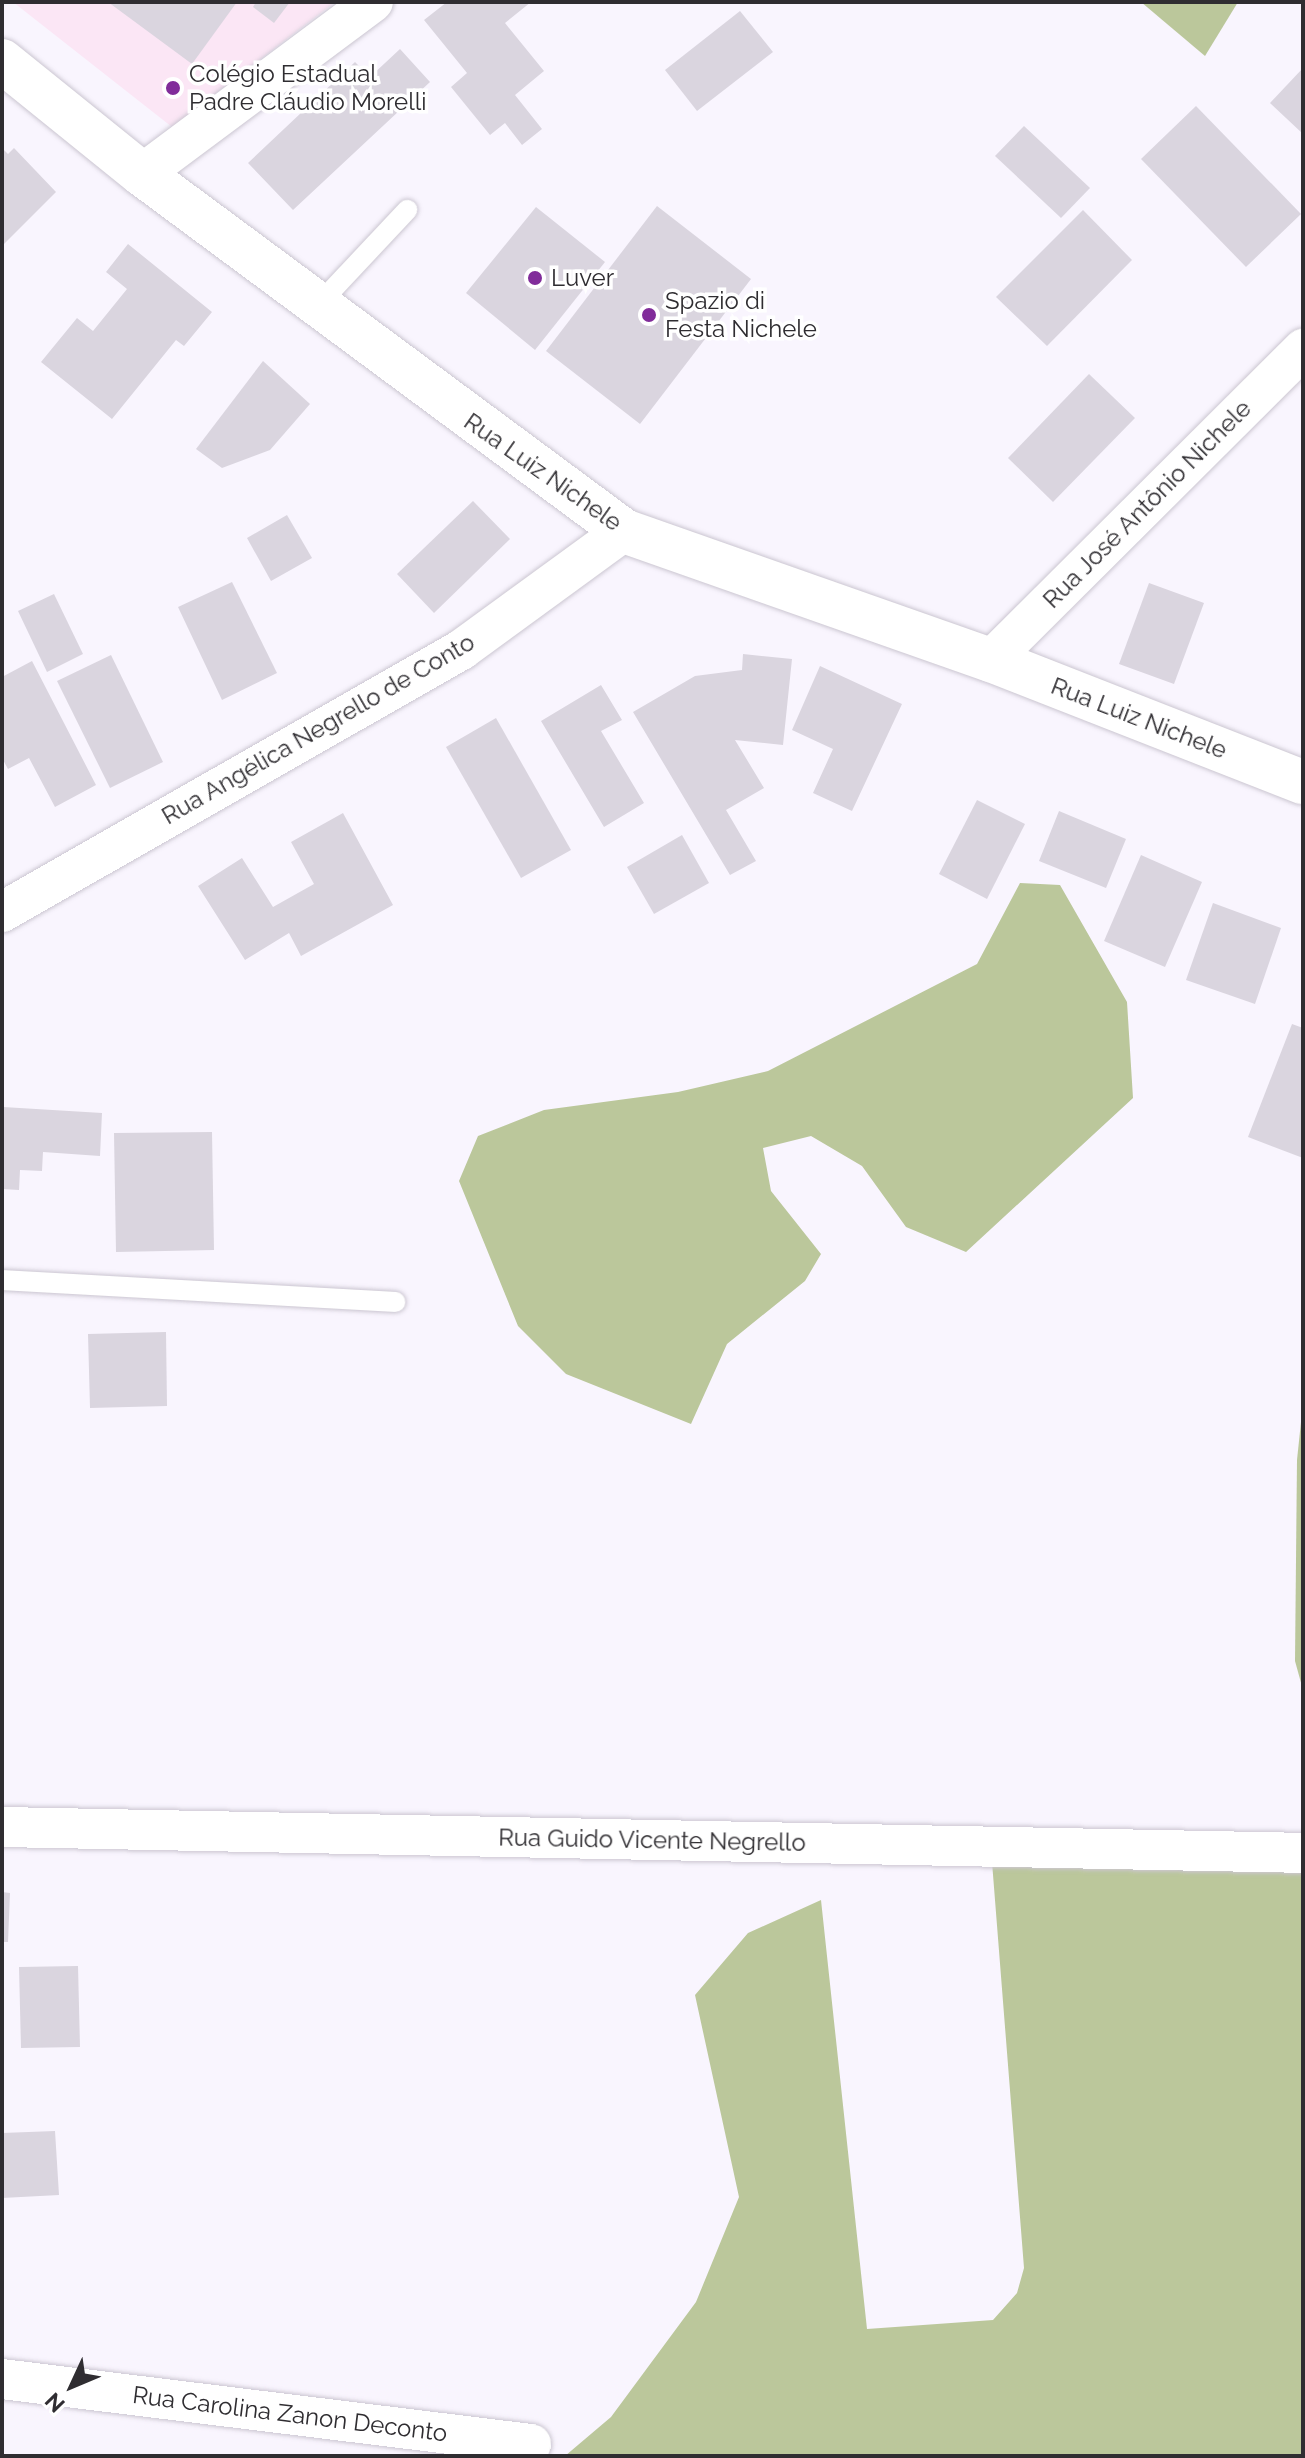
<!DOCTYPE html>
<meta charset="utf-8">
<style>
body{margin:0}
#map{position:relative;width:1305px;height:2458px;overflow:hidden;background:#f9f5fe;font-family:Raleway,sans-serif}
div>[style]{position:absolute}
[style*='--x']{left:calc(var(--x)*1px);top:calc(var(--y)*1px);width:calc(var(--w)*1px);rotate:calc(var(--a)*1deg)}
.education>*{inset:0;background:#fbe6f5}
.forest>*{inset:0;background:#bbc79b}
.building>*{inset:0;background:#dad5df}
.roads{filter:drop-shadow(0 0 2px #cbc6d1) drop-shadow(0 0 2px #cbc6d1)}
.lane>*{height:20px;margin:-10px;padding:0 10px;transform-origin:10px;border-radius:10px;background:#fff}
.street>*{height:40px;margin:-20px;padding:0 20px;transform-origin:20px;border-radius:20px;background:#fff}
.secondary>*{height:44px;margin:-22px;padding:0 22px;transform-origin:22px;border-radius:22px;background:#fff}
.dots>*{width:22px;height:22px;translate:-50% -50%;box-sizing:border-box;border:4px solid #fff;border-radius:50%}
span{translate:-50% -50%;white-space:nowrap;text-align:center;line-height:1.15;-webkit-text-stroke:7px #fff;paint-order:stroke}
.poi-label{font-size:24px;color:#2f2d31}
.left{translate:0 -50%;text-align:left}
.street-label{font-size:24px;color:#2f2d31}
.frame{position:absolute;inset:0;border:4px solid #2f2d31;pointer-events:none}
.north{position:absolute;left:32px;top:2346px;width:80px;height:80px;-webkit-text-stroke:6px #fff;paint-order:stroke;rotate:226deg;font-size:22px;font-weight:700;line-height:32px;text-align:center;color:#2f2d31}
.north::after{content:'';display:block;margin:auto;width:28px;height:36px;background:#2f2d31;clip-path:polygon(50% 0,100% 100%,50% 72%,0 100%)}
</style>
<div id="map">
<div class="education">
<i style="clip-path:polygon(13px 2px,335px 2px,172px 127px)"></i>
</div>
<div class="forest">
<i style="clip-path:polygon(1141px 2px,1238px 2px,1205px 56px)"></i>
<i style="clip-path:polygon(1020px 883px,1060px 885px,1127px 1002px,1133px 1098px,966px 1252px,906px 1227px,862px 1166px,811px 1136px,763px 1148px,771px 1191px,821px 1254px,805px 1281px,727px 1344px,691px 1424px,566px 1374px,518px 1326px,459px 1181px,478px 1136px,544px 1110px,678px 1092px,768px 1071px,977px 964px)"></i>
<i style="clip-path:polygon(1303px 1403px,1303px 1690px,1295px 1661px,1297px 1460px)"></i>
<i style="clip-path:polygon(992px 1862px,1303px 1866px,1303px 2456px,565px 2456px,611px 2417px,696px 2302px,739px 2197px,695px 1995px,748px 1933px,821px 1900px,867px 2329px,993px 2320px,1017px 2293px,1024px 2268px)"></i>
</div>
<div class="building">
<i style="clip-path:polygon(108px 2px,237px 2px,192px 64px)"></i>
<i style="clip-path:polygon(256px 2px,290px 2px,274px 23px,253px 7px)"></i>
<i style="clip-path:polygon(447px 2px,531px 2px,505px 23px,544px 71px,515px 95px,542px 129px,522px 145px,505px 123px,490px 135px,451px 87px,467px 73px,424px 20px)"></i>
<i style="clip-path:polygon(740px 11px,773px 52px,697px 111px,665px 70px)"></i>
<i style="clip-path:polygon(400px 49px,430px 82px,293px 210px,248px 163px,355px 62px,370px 77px)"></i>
<i style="clip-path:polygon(1303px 68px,1303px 134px,1270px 103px)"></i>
<i style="clip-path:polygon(1196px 106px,1301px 214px,1246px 267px,1141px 159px)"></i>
<i style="clip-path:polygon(1024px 126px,1090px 188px,1061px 218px,995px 156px)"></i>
<i style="clip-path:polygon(2px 148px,8px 154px,14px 148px,56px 192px,2px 246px)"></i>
<i style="clip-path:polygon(657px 206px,751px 279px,640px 424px,546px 351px)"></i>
<i style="clip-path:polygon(536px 207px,605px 262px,535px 350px,466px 293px)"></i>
<i style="clip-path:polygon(1083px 210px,1132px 260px,1047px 346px,996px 297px)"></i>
<i style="clip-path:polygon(128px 244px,212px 312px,184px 346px,176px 340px,112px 419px,41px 362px,77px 318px,93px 331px,127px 289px,106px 272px)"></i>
<i style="clip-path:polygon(263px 361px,310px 404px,270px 450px,222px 468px,196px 449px)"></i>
<i style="clip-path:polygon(1089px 374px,1135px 418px,1053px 502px,1008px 458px)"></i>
<i style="clip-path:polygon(473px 501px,510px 539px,434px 613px,397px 574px)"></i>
<i style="clip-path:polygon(287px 515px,312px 558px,271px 581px,247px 538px)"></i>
<i style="clip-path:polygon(232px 582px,277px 673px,222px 700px,178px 607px)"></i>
<i style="clip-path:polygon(1149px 583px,1204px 603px,1174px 684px,1119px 664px)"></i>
<i style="clip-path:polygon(54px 594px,83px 654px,47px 672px,18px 611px)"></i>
<i style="clip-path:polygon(743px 654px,792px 659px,783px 745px,735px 740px,764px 788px,726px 810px,756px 861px,730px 875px,633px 712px,695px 676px,742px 670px)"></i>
<i style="clip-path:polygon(111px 655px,163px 762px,110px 788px,57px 681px)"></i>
<i style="clip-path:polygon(32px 661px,96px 785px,55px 807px,29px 758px,8px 769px,2px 758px,2px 677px)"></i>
<i style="clip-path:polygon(820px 666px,902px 704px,852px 811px,813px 793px,833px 749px,792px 730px)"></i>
<i style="clip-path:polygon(601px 685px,622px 720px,601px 731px,644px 803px,604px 827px,541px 721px)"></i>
<i style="clip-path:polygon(496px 718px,571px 850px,521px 878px,446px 747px)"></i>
<i style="clip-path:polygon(977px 800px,1025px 824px,987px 899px,939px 874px)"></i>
<i style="clip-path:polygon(1059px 811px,1126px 839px,1106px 888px,1039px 861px)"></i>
<i style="clip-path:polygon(343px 813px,393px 905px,301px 956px,289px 933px,245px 960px,198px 886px,242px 858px,273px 907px,314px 884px,291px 842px)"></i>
<i style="clip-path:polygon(682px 835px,709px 883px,654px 914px,627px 867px)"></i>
<i style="clip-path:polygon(1141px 855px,1202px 882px,1165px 967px,1104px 941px)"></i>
<i style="clip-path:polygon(1213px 903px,1281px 928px,1255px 1004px,1186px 980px)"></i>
<i style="clip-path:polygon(1292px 1024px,1303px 1028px,1303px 1158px,1248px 1137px)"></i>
<i style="clip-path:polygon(3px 1107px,102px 1113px,100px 1156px,43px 1152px,42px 1171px,20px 1170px,19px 1190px,2px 1189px)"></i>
<i style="clip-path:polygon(212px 1132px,214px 1250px,116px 1252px,114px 1133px)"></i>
<i style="clip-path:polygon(166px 1332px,167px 1406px,90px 1408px,88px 1334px)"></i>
<i style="clip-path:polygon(2px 1892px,10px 1893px,8px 1942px,2px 1942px)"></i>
<i style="clip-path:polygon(78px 1966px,80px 2047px,21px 2048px,19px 1967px)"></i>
<i style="clip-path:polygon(55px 2131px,59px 2195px,2px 2198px,2px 2133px)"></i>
</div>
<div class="roads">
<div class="lane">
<i style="--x:317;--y:306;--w:132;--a:-46.8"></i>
<i style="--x:2;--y:1280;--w:394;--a:3.2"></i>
</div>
<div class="street">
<i style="--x:142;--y:174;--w:288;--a:-36.7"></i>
<i style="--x:991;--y:660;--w:441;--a:-44.9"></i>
<i style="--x:2;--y:912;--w:529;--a:-29.72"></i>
<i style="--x:461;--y:650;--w:202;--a:-36.1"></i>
<i style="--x:2;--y:1827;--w:1301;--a:1.14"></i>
<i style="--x:2;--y:2379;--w:533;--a:7.01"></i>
</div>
<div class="secondary">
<i style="--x:2;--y:61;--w:180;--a:38.9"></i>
<i style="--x:142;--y:174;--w:600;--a:36.53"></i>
<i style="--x:624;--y:531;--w:389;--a:19.4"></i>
<i style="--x:991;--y:660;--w:335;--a:21.4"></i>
</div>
</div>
<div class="dots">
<i style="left:173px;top:88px;background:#812c9a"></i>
<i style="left:535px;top:278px;background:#812c9a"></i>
<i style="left:649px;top:315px;background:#812c9a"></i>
</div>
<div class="poi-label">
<span class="left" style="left:189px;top:88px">Colégio Estadual<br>Padre Cláudio Morelli</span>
<span class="left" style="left:551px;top:278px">Luver</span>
<span class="left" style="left:665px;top:315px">Spazio di<br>Festa Nichele</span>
</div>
<div class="street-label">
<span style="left:543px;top:472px;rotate:35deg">Rua Luiz Nichele</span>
<span style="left:1147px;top:504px;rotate:-45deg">Rua José Antônio Nichele</span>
<span style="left:1139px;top:718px;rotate:21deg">Rua Luiz Nichele</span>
<span style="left:318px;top:729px;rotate:-30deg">Rua Angélica Negrello de Conto</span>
<span style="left:652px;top:1840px;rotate:1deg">Rua Guido Vicente Negrello</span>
<span style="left:290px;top:2414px;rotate:7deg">Rua Carolina Zanon Deconto</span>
</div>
<div class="frame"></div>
<div class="north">N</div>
</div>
